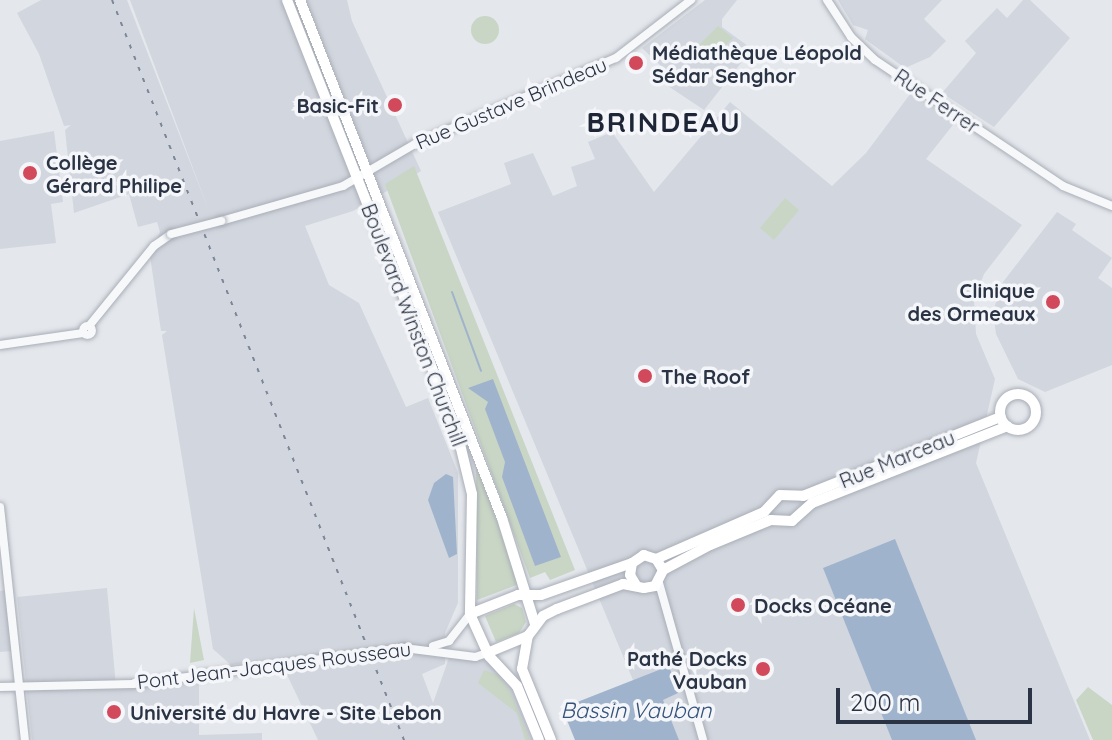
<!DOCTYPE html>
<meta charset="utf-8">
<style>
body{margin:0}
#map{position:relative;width:1112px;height:740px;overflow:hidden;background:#e4e7ec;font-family:Quicksand,sans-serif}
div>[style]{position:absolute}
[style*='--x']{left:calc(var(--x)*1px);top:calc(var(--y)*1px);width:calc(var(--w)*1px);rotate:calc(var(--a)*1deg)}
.built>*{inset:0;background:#d2d6de}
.green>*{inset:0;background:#c9d6c5}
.round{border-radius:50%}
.water>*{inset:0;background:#9fb4cc}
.stream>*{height:2px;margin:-1px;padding:0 1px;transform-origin:1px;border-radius:1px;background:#9fb4cc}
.roads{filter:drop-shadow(0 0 2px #a9aeb7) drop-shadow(0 0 2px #a9aeb7)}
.minor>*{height:8px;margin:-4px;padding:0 4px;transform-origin:4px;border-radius:4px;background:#f7f8fa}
.minor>.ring{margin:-4px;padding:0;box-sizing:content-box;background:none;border:8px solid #f7f8fa;border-radius:50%}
.major>*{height:10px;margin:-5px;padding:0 5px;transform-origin:5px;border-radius:5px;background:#fff}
.major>.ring{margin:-5px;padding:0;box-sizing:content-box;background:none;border:10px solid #fff;border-radius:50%}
.rail>*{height:2px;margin-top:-1px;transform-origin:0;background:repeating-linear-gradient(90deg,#7d8696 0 4px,transparent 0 12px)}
.bridges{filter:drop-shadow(0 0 2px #a9aeb7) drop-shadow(0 0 2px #a9aeb7)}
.minor-bridge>*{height:8px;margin:-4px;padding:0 4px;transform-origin:4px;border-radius:4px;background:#f7f8fa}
.dots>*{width:22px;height:22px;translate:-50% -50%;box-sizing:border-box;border:4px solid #f4f6f9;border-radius:50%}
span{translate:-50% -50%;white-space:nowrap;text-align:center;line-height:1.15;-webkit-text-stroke:7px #f4f6f9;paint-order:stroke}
.poi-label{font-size:20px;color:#2b3445;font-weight:700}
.left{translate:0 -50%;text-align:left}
.right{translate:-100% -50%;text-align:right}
.street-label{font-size:20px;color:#2b3445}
.water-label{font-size:22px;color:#34527a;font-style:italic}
.district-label{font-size:28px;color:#1d2536;font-weight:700;letter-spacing:2px}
.scale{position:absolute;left:836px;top:688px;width:196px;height:36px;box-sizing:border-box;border:4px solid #2b3445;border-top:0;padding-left:10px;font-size:24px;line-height:28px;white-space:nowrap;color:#2b3445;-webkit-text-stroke:6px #f4f6f9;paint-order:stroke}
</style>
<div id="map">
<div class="built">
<i style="clip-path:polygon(41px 0,127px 0,209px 211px,130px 0,347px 0,352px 21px,421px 171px,353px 211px,305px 226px,329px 285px,359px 303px,406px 407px,428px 398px,458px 473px,458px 603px,445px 633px,445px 664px,422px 674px,433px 703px,449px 658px,500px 660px,532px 740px,318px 740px,279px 658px,231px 665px,213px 649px,162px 335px,167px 331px,161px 331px,150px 256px,160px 232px,157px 222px,138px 227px,129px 194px,74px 213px,65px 130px,71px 125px,64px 126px,39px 54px,17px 13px)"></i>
<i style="clip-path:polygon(705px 0,737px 0,722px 19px,722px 27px,752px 49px,704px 110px,653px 76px,662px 67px,642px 48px)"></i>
<i style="clip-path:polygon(838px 0,942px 0,924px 19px,946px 41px,930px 57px,905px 68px,865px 39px,868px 30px,853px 25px)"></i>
<i style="clip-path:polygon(1023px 0,1030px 0,1070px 38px,994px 127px,942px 93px,976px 53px,965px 41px,997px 8px,1007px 18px)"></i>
<i style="clip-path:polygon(911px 93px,956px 121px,926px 159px,1022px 225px,984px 274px,974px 301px,976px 334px,995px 379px,976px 463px,1090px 740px,658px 740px,438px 212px,511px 184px,504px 163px,533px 153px,553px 196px,577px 186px,571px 167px,595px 159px,588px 142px,612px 132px,654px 192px,730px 102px,832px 186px,866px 153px)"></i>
<i style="clip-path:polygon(54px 131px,63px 202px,51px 204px,56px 243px,0 249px,0 141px)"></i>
<i style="clip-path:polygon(1057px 212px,1076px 224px,1072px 230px,1112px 258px,1098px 278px,1112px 288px,1112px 365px,1045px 392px,1018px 379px,996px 334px,993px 311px,1003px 282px)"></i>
<i style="clip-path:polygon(107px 588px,116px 686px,199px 674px,199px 735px,262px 733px,262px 740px,32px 740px,17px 597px)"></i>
<i style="clip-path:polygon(5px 590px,12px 651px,0 652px,0 591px)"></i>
</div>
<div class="green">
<i class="round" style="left:471px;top:16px;width:28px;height:28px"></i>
<i style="clip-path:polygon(718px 26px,733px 38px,705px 65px,691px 53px)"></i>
<i style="clip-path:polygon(414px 166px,575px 570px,550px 580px,545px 572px,530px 578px,385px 184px)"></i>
<i style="clip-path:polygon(785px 198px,799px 210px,774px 240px,760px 228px)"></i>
<i style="clip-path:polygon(478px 466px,519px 584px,477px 600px,476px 467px)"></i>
<i style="clip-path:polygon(514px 604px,522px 608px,526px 622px,519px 633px,496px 642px,485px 616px)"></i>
<i style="clip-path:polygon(194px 608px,204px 660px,190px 663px)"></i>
<i style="clip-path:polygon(484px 670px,498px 675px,510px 691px,530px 740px,525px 740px,517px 713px,478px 683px)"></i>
<i style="clip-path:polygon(1088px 687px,1112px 705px,1112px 740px,1093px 740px,1076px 700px)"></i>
</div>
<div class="water">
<i style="clip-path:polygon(493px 379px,561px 557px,535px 566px,502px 477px,505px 462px,485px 409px,488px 402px,468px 388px)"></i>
<i style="clip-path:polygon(446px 474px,453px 477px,457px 554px,449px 558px,428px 500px,434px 483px)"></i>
<i style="clip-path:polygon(895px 539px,976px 740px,892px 740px,823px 568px)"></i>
<i style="clip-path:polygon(669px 666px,678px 693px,663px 700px,679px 740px,575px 740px,562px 708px)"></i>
</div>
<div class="stream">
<i style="--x:452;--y:292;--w:84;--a:69.8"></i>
</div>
<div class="roads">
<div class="minor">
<i style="--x:827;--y:0;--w:44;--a:57"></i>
<i style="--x:851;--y:37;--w:33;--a:44"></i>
<i style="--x:875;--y:60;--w:226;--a:33.8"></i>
<i style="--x:1063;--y:186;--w:53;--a:22.2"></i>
<i style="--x:221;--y:221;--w:127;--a:-16"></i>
<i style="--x:343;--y:186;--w:83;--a:-30.3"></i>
<i style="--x:415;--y:144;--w:219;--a:-23.2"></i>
<i style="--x:616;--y:58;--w:95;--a:-37.7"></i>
<i class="ring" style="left:82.5px;top:325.5px;width:1px;height:1px"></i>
<i style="--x:89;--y:326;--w:103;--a:-50.9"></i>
<i style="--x:154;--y:246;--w:21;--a:-35"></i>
<i style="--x:0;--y:345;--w:84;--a:-8.2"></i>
<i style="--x:0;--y:507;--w:234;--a:83.9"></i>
<i style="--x:659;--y:583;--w:163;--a:74.3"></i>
<i style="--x:433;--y:646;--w:17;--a:-17"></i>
<i style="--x:449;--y:641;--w:34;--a:-52"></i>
<i style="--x:404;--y:648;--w:72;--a:7.2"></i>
<i style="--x:475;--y:657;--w:13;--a:-18"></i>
<i style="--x:0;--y:687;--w:133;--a:-1.3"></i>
<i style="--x:133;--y:684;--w:70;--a:-7.4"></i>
</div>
<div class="major">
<i style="--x:287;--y:0;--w:464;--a:68.5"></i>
<i style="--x:457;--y:432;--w:64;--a:76.4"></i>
<i style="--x:472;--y:494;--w:120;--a:91"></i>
<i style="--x:470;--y:614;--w:46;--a:65.7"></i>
<i style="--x:489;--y:656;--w:41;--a:47"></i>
<i style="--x:517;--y:686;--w:58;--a:67.8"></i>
<i style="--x:300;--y:0;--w:556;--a:68.7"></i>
<i style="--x:502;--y:518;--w:111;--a:72.7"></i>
<i class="ring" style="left:1000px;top:394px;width:26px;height:26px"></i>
<i style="--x:656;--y:559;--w:118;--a:-23.5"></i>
<i style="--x:764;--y:512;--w:23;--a:-47"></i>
<i style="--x:780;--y:495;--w:23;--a:2"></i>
<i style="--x:803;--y:496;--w:213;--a:-21.8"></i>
<i style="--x:663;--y:570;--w:53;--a:-28"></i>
<i style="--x:710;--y:545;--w:66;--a:-22.3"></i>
<i style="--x:771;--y:520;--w:21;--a:3"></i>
<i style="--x:792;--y:521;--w:27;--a:-42"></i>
<i style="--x:812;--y:503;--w:210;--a:-21.5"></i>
<i style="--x:470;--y:614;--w:52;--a:-21.6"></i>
<i style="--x:518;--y:595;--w:23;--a:0"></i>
<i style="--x:541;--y:595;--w:96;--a:-19.4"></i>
<i style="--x:487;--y:653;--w:44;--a:-22.5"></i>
<i style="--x:551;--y:740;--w:77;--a:-112.2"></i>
<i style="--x:522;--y:669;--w:34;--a:-80"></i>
<i style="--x:528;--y:636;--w:25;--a:-53"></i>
<i style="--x:543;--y:616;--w:16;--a:-27"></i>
<i style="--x:557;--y:609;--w:71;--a:-20.7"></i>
<i style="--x:623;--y:584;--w:21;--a:11"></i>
<i style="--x:644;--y:588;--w:11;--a:-10"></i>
<i style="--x:655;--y:586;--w:18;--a:-63"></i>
<i style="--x:663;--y:570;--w:13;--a:-122"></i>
<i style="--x:656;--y:559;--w:13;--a:-162"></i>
<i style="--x:644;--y:555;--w:14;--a:146"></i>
<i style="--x:632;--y:563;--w:12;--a:99"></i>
<i style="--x:630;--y:575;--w:12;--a:59"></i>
</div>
</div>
<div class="rail">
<i style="--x:112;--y:0;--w:796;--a:68.47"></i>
</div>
<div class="bridges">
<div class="minor-bridge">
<i style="--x:171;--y:234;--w:52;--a:-14.6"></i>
<i style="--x:202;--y:675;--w:204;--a:-7.6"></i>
</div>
</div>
<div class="dots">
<i style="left:636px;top:63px;background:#d1495b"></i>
<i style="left:395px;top:105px;background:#d1495b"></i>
<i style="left:30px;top:173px;background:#d1495b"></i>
<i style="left:1053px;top:302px;background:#d1495b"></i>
<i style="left:645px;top:376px;background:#d1495b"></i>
<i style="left:738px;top:605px;background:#d1495b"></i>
<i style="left:763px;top:669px;background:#d1495b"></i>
<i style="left:114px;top:712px;background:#d1495b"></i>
</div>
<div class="poi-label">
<span class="left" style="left:652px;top:64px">Médiathèque Léopold<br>Sédar Senghor</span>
<span class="right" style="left:379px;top:105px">Basic-Fit</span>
<span class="left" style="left:46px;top:174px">Collège<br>Gérard Philipe</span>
<span class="right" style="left:1035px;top:302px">Clinique<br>des Ormeaux</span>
<span class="left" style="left:661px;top:376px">The Roof</span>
<span class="left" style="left:754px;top:605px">Docks Océane</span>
<span class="right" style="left:747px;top:670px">Pathé Docks<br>Vauban</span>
<span class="left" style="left:130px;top:712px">Université du Havre - Site Lebon</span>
</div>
<div class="street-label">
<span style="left:937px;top:101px;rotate:34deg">Rue Ferrer</span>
<span style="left:511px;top:103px;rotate:-23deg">Rue Gustave Brindeau</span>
<span style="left:414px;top:325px;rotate:69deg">Boulevard Winston Churchill</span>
<span style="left:897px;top:459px;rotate:-22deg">Rue Marceau</span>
<span style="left:274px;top:665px;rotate:-7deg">Pont Jean-Jacques Rousseau</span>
</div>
<div class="water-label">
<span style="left:636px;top:711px">Bassin Vauban</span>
</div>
<div class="district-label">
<span style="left:664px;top:122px">BRINDEAU</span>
</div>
<div class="scale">200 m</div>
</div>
